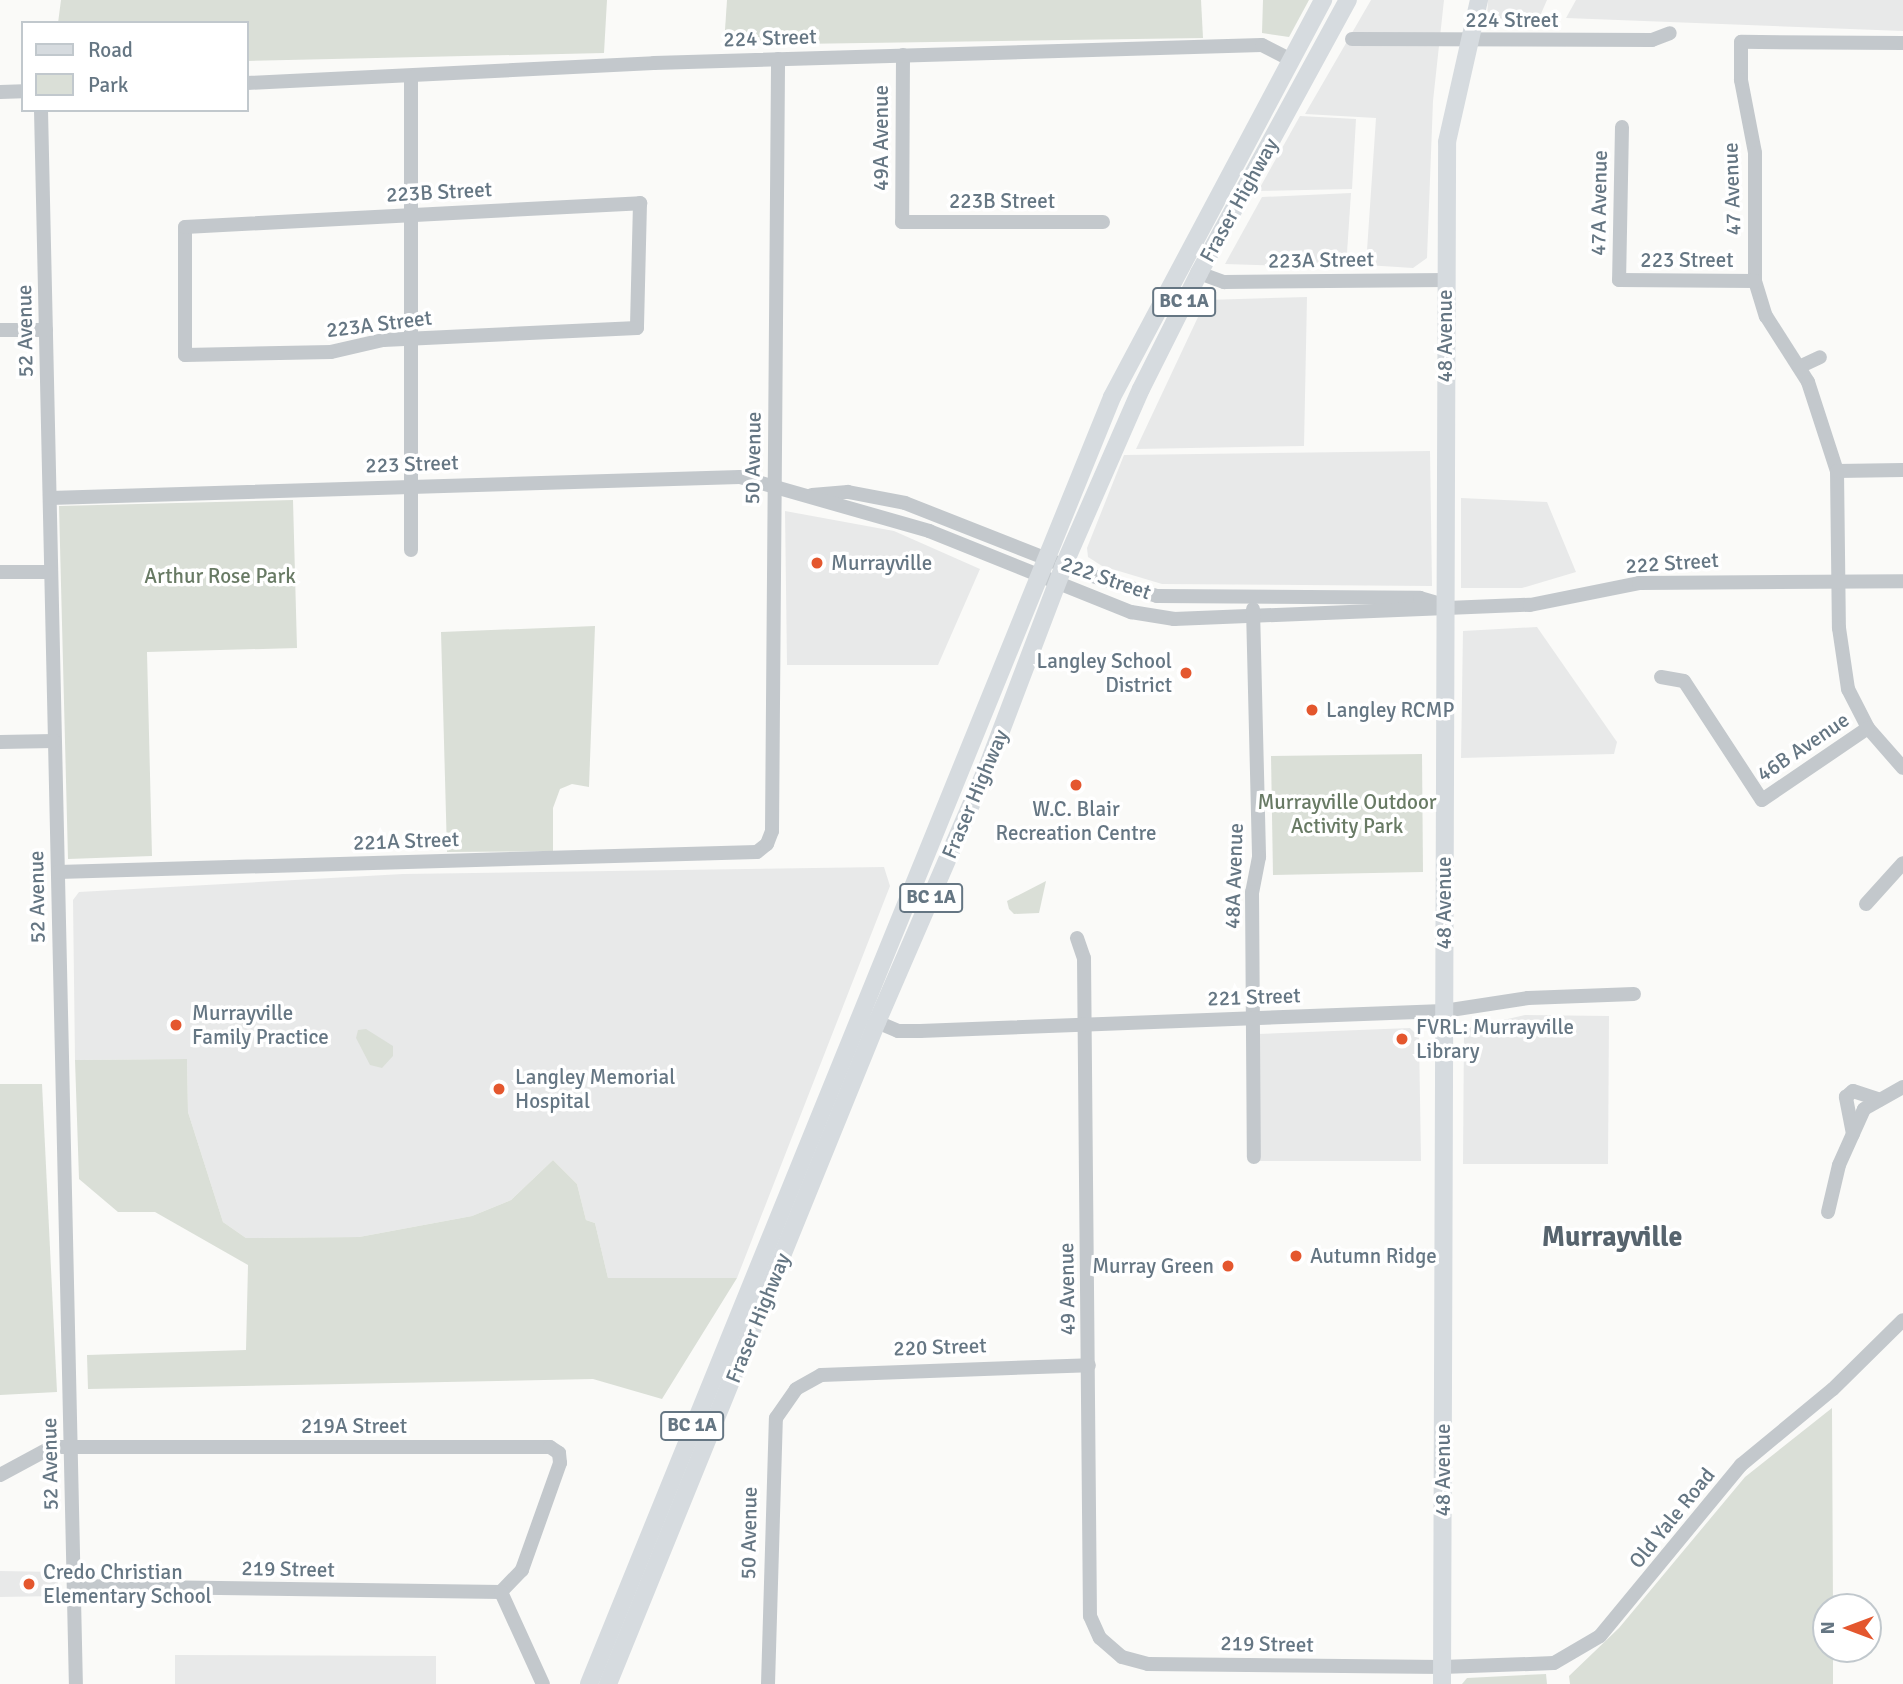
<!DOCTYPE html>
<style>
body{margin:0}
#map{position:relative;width:1903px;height:1684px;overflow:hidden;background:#fafaf8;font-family:Signika,sans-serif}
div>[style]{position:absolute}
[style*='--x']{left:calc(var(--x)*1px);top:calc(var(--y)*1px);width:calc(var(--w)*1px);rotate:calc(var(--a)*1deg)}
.built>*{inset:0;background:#e8e9e9}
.green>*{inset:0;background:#dadfd7}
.minor>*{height:14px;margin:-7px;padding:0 7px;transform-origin:7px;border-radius:7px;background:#c3c8cc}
.major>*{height:18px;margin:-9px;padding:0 9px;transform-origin:9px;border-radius:9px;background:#d6dbdf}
.dots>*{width:19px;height:19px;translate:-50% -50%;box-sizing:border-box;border:4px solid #fff;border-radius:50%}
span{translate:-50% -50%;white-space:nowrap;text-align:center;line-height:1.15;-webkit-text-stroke:7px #fff;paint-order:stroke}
.shield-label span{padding:2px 5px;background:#fff;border:2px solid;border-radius:5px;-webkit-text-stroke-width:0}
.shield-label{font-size:19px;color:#657683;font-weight:700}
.street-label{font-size:21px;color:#657683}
.poi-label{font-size:21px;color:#657683}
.left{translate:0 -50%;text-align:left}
.right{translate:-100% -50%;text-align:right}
.park-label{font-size:21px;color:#687a64}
.district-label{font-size:28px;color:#57646e;font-weight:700}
.legend{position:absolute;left:21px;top:21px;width:228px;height:91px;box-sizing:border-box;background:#fff;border:2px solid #c1c8cd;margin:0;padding:9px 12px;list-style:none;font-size:21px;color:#657683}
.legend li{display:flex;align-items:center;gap:14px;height:35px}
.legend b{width:35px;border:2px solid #c1c8cd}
.north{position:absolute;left:1812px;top:1593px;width:70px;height:70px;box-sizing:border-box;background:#fff;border:2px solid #c1c8cd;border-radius:50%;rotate:270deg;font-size:19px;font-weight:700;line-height:28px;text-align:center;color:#657683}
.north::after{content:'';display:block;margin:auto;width:24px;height:32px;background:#e4572e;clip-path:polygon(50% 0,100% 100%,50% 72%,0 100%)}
</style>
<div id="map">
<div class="built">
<i style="clip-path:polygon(1371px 0,1444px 0,1433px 101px,1427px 258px,1413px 268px,1366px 265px,1376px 118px,1305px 114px)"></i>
<i style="clip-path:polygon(1488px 0,1547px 0,1537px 23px,1487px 18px)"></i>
<i style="clip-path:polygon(1576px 0,1903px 0,1903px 31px,1566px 18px)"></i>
<i style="clip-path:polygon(1300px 116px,1356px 119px,1352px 189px,1258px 191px)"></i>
<i style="clip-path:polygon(1351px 193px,1346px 268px,1225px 264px,1262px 197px)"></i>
<i style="clip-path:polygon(1307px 297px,1304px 446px,1136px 449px,1206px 300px)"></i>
<i style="clip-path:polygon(1430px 451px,1432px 586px,1162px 584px,1102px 566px,1088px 557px,1087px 548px,1124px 455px)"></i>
<i style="clip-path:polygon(1461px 498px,1547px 502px,1576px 572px,1522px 588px,1461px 588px)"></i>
<i style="clip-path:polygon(785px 511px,894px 531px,980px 569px,938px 665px,787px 665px)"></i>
<i style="clip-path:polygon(1537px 627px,1617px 742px,1614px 754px,1461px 758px,1463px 631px)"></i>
<i style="clip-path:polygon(884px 867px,890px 886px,737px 1278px,608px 1278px,595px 1223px,586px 1220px,577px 1184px,553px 1160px,511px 1200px,472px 1216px,359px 1237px,246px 1238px,223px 1222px,188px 1112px,187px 1059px,75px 1060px,73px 900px,79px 892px,403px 874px)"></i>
<i style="clip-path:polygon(1525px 1015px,1609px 1016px,1608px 1164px,1463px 1164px,1464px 1029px)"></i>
<i style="clip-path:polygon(1410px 1028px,1419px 1037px,1421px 1161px,1259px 1161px,1258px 1034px)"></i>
<i style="clip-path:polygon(0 1571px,58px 1572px,58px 1596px,0 1597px)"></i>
<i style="clip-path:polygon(175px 1655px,436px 1656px,436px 1684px,175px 1684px)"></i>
</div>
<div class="green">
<i style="clip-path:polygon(61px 0,607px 0,604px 53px,247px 61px,247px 23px,58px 23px)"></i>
<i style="clip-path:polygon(727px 0,1201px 0,1203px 38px,724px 45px)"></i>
<i style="clip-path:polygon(1263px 0,1309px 0,1289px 37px,1262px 33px)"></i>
<i style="clip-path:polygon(293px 500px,297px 648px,147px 652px,152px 856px,68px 859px,59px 506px)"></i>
<i style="clip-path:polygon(595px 626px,589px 787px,572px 784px,560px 789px,553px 808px,553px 851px,447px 852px,441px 632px)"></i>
<i style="clip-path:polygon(1422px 754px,1423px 872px,1273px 875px,1271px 756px)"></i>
<i style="clip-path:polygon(1046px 881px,1039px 913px,1014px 914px,1009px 909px,1007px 901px)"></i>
<i style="clip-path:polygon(366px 1029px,393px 1046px,393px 1056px,382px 1068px,370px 1065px,356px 1038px,358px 1030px)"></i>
<i style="clip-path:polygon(187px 1059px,188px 1112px,223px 1222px,246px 1238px,359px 1237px,472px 1216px,511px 1200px,553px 1160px,577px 1184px,586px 1220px,595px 1223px,608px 1278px,737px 1278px,662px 1399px,593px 1379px,88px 1389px,87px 1355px,246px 1350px,248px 1265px,155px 1212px,118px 1212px,79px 1179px,75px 1060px)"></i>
<i style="clip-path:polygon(0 1084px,42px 1084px,57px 1392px,0 1395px)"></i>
<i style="clip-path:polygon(1832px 1408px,1833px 1607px,1826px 1607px,1826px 1649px,1833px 1649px,1833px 1684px,1570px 1684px,1569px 1676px,1619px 1628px,1745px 1477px)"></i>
<i style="clip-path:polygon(1546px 1674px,1547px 1684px,1462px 1684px,1467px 1678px)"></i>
</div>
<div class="minor">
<i style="--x:1352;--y:39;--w:300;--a:0.2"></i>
<i style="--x:1652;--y:40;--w:19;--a:-21"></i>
<i style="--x:1903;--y:43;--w:162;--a:-179.6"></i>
<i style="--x:1741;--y:42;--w:38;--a:90"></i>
<i style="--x:1741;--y:80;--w:74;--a:79.1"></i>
<i style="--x:1755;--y:153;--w:128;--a:90"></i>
<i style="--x:1755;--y:281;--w:37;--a:73"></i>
<i style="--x:1766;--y:316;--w:78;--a:57.5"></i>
<i style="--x:1808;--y:382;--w:94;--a:72"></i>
<i style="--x:1837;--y:471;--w:157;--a:89.3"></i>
<i style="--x:1839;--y:628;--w:62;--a:81.6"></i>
<i style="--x:1848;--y:689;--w:44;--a:62.9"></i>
<i style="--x:1868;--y:728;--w:53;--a:48.8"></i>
<i style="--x:903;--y:55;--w:167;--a:90.3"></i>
<i style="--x:902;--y:222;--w:201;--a:0"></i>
<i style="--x:247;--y:83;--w:407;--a:-2.8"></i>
<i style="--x:654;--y:63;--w:608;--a:-1.7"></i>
<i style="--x:1262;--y:45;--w:33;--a:27"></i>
<i style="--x:0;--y:92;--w:23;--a:-2"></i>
<i style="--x:41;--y:110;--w:1574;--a:88.73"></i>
<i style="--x:1622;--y:127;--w:153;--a:91.1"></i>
<i style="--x:1619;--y:280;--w:136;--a:0.4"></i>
<i style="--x:640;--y:203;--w:125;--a:91.4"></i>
<i style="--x:637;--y:328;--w:254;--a:177.3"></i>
<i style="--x:383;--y:340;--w:53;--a:167"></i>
<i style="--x:331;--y:352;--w:146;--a:178.8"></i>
<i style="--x:185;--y:355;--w:128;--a:-90"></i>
<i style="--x:185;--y:227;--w:456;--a:-3"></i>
<i style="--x:1199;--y:273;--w:27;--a:20"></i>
<i style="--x:1224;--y:282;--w:222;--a:-0.5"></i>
<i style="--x:0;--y:330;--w:46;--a:0"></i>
<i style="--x:1799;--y:367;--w:23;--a:-25"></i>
<i style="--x:1837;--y:471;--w:66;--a:-0.9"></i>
<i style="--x:812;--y:495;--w:36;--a:-5"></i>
<i style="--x:848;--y:492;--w:58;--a:10.9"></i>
<i style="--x:905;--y:503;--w:191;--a:21.5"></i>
<i style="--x:1083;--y:573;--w:77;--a:17.3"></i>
<i style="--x:1157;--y:596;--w:263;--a:0.4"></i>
<i style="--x:1420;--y:598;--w:25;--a:16"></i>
<i style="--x:50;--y:498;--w:690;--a:-1.74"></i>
<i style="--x:740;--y:477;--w:197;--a:15.9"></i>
<i style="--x:929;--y:531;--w:218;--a:21.9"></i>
<i style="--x:1131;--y:612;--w:44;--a:9.2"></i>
<i style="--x:1174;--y:619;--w:356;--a:-2.3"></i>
<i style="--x:1530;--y:605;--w:111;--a:-11.4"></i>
<i style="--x:1639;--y:583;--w:264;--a:-0.4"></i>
<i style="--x:411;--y:550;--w:473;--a:-90"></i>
<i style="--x:0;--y:572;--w:51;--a:0"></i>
<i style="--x:1253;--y:609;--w:248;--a:88.6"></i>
<i style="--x:1259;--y:857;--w:36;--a:101"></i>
<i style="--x:1252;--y:892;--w:265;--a:89.6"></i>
<i style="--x:1661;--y:677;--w:23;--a:10"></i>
<i style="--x:1684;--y:681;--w:142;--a:56.8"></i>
<i style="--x:1762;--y:800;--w:128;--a:-34.2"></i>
<i style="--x:0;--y:742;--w:54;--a:-1.1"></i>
<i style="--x:58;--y:872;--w:699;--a:-1.64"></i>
<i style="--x:757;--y:852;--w:13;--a:-39"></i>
<i style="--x:767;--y:844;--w:14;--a:-69"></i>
<i style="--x:772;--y:831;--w:772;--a:-89.55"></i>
<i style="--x:1866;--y:904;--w:55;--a:-47.9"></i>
<i style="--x:1077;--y:938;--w:21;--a:71"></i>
<i style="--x:1084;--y:958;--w:658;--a:89.48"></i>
<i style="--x:1090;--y:1616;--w:24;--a:66"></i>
<i style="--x:1100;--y:1638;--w:29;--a:41"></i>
<i style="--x:1122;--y:1657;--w:27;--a:15"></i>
<i style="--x:1148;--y:1664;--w:294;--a:0.6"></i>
<i style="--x:1442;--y:1667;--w:112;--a:-2"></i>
<i style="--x:1554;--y:1663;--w:53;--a:-30.4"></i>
<i style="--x:1600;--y:1636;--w:222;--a:-50.5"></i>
<i style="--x:1741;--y:1465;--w:119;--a:-39.6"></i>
<i style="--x:1833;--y:1389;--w:98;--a:-44.6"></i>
<i style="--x:877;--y:1022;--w:23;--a:23"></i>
<i style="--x:898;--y:1031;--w:22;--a:0"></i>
<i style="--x:920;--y:1031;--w:524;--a:-2.19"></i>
<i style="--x:1444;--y:1011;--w:85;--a:-8.8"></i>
<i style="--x:1528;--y:998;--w:106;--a:-2.2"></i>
<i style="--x:1853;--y:1134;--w:38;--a:-101"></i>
<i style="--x:1846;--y:1097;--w:9;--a:-41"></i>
<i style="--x:1853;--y:1091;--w:28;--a:18"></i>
<i style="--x:1828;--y:1212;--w:48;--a:-76.8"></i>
<i style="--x:1839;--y:1165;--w:61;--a:-65.9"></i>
<i style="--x:1864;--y:1109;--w:45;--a:-29.4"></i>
<i style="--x:0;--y:1475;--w:59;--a:-28.3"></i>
<i style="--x:52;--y:1447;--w:498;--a:0"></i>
<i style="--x:550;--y:1447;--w:11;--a:34"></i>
<i style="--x:559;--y:1453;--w:10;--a:84"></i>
<i style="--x:560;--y:1463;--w:114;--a:109.6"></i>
<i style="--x:522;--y:1570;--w:30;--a:134"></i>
<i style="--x:74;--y:1586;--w:427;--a:0.8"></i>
<i style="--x:501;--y:1592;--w:101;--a:65.5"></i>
<i style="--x:768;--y:1684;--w:266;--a:-88.3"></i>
<i style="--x:776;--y:1418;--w:35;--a:-55"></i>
<i style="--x:796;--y:1389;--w:29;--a:-29"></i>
<i style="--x:821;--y:1375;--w:268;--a:-2.1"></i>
</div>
<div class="major">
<i style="--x:589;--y:1684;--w:1389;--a:-67.88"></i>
<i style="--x:1112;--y:397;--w:450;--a:-62"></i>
<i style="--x:608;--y:1684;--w:715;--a:-67.89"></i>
<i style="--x:877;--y:1022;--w:271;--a:-66.6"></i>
<i style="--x:985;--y:773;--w:222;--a:-69.2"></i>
<i style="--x:1064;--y:565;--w:192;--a:-66.4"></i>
<i style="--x:1141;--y:389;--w:130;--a:-63.4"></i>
<i style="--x:1199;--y:273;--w:311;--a:-61.4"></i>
<i style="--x:1442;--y:1684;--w:1542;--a:-89.81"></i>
<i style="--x:1447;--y:142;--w:146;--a:-77.3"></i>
</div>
<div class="dots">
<i style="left:817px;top:563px;background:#e4572e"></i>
<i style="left:1186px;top:673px;background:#e4572e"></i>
<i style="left:1312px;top:710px;background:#e4572e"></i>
<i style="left:1076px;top:785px;background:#e4572e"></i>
<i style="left:176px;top:1025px;background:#e4572e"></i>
<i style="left:1402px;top:1039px;background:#e4572e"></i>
<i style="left:499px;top:1089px;background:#e4572e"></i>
<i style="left:1296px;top:1256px;background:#e4572e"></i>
<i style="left:1228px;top:1266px;background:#e4572e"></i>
<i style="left:29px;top:1584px;background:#e4572e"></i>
</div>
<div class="shield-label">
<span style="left:1184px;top:302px">BC 1A</span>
<span style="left:931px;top:898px">BC 1A</span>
<span style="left:692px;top:1426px">BC 1A</span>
</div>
<div class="street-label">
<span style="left:1512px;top:20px">224 Street</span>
<span style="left:770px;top:38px;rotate:-2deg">224 Street</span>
<span style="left:881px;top:138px;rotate:-90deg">49A Avenue</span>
<span style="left:1732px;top:189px;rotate:-92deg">47 Avenue</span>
<span style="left:439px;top:192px;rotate:-3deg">223B Street</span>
<span style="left:1239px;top:200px;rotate:-61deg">Fraser Highway</span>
<span style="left:1002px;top:201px">223B Street</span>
<span style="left:1599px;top:203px;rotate:-89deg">47A Avenue</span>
<span style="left:1321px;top:260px;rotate:-1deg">223A Street</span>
<span style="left:1687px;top:260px">223 Street</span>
<span style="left:379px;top:324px;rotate:-7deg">223A Street</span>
<span style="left:25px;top:331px;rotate:-91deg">52 Avenue</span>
<span style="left:1445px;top:336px;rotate:-90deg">48 Avenue</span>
<span style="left:753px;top:458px;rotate:-89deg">50 Avenue</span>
<span style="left:412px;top:464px;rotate:-2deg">223 Street</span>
<span style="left:1672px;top:563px;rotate:-4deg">222 Street</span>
<span style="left:1106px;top:578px;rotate:19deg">222 Street</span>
<span style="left:1803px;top:747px;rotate:-34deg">46B Avenue</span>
<span style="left:975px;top:794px;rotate:-67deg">Fraser Highway</span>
<span style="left:406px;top:841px;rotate:-2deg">221A Street</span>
<span style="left:1234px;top:876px;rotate:-88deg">48A Avenue</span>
<span style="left:37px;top:897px;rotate:-91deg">52 Avenue</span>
<span style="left:1444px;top:903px;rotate:-90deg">48 Avenue</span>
<span style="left:1254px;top:997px;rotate:-2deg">221 Street</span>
<span style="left:1067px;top:1289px;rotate:-91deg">49 Avenue</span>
<span style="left:758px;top:1318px;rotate:-68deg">Fraser Highway</span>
<span style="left:940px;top:1347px;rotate:-2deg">220 Street</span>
<span style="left:354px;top:1426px">219A Street</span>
<span style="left:50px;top:1464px;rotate:-91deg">52 Avenue</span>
<span style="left:1443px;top:1470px;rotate:-90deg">48 Avenue</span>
<span style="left:1672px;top:1518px;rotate:-51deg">Old Yale Road</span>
<span style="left:749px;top:1533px;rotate:-89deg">50 Avenue</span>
<span style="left:288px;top:1569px;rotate:1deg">219 Street</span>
<span style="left:1267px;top:1644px;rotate:1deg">219 Street</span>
</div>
<div class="poi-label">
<span class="left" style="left:831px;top:563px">Murrayville</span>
<span class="right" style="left:1172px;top:673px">Langley School<br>District</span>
<span class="left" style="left:1326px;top:710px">Langley RCMP</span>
<span style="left:1076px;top:821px">W.C. Blair<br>Recreation Centre</span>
<span class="left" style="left:192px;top:1025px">Murrayville<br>Family Practice</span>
<span class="left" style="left:1416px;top:1039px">FVRL: Murrayville<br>Library</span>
<span class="left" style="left:515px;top:1089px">Langley Memorial<br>Hospital</span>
<span class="left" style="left:1310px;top:1256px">Autumn Ridge</span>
<span class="right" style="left:1214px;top:1266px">Murray Green</span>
<span class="left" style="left:43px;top:1584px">Credo Christian<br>Elementary School</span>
</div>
<div class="park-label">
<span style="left:220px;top:576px">Arthur Rose Park</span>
<span style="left:1347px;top:814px">Murrayville Outdoor<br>Activity Park</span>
</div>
<div class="district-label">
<span style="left:1612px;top:1237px">Murrayville</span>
</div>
<ul class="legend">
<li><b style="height:9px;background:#d6dbdf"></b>Road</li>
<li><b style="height:19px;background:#dadfd7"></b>Park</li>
</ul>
<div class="north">N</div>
</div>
